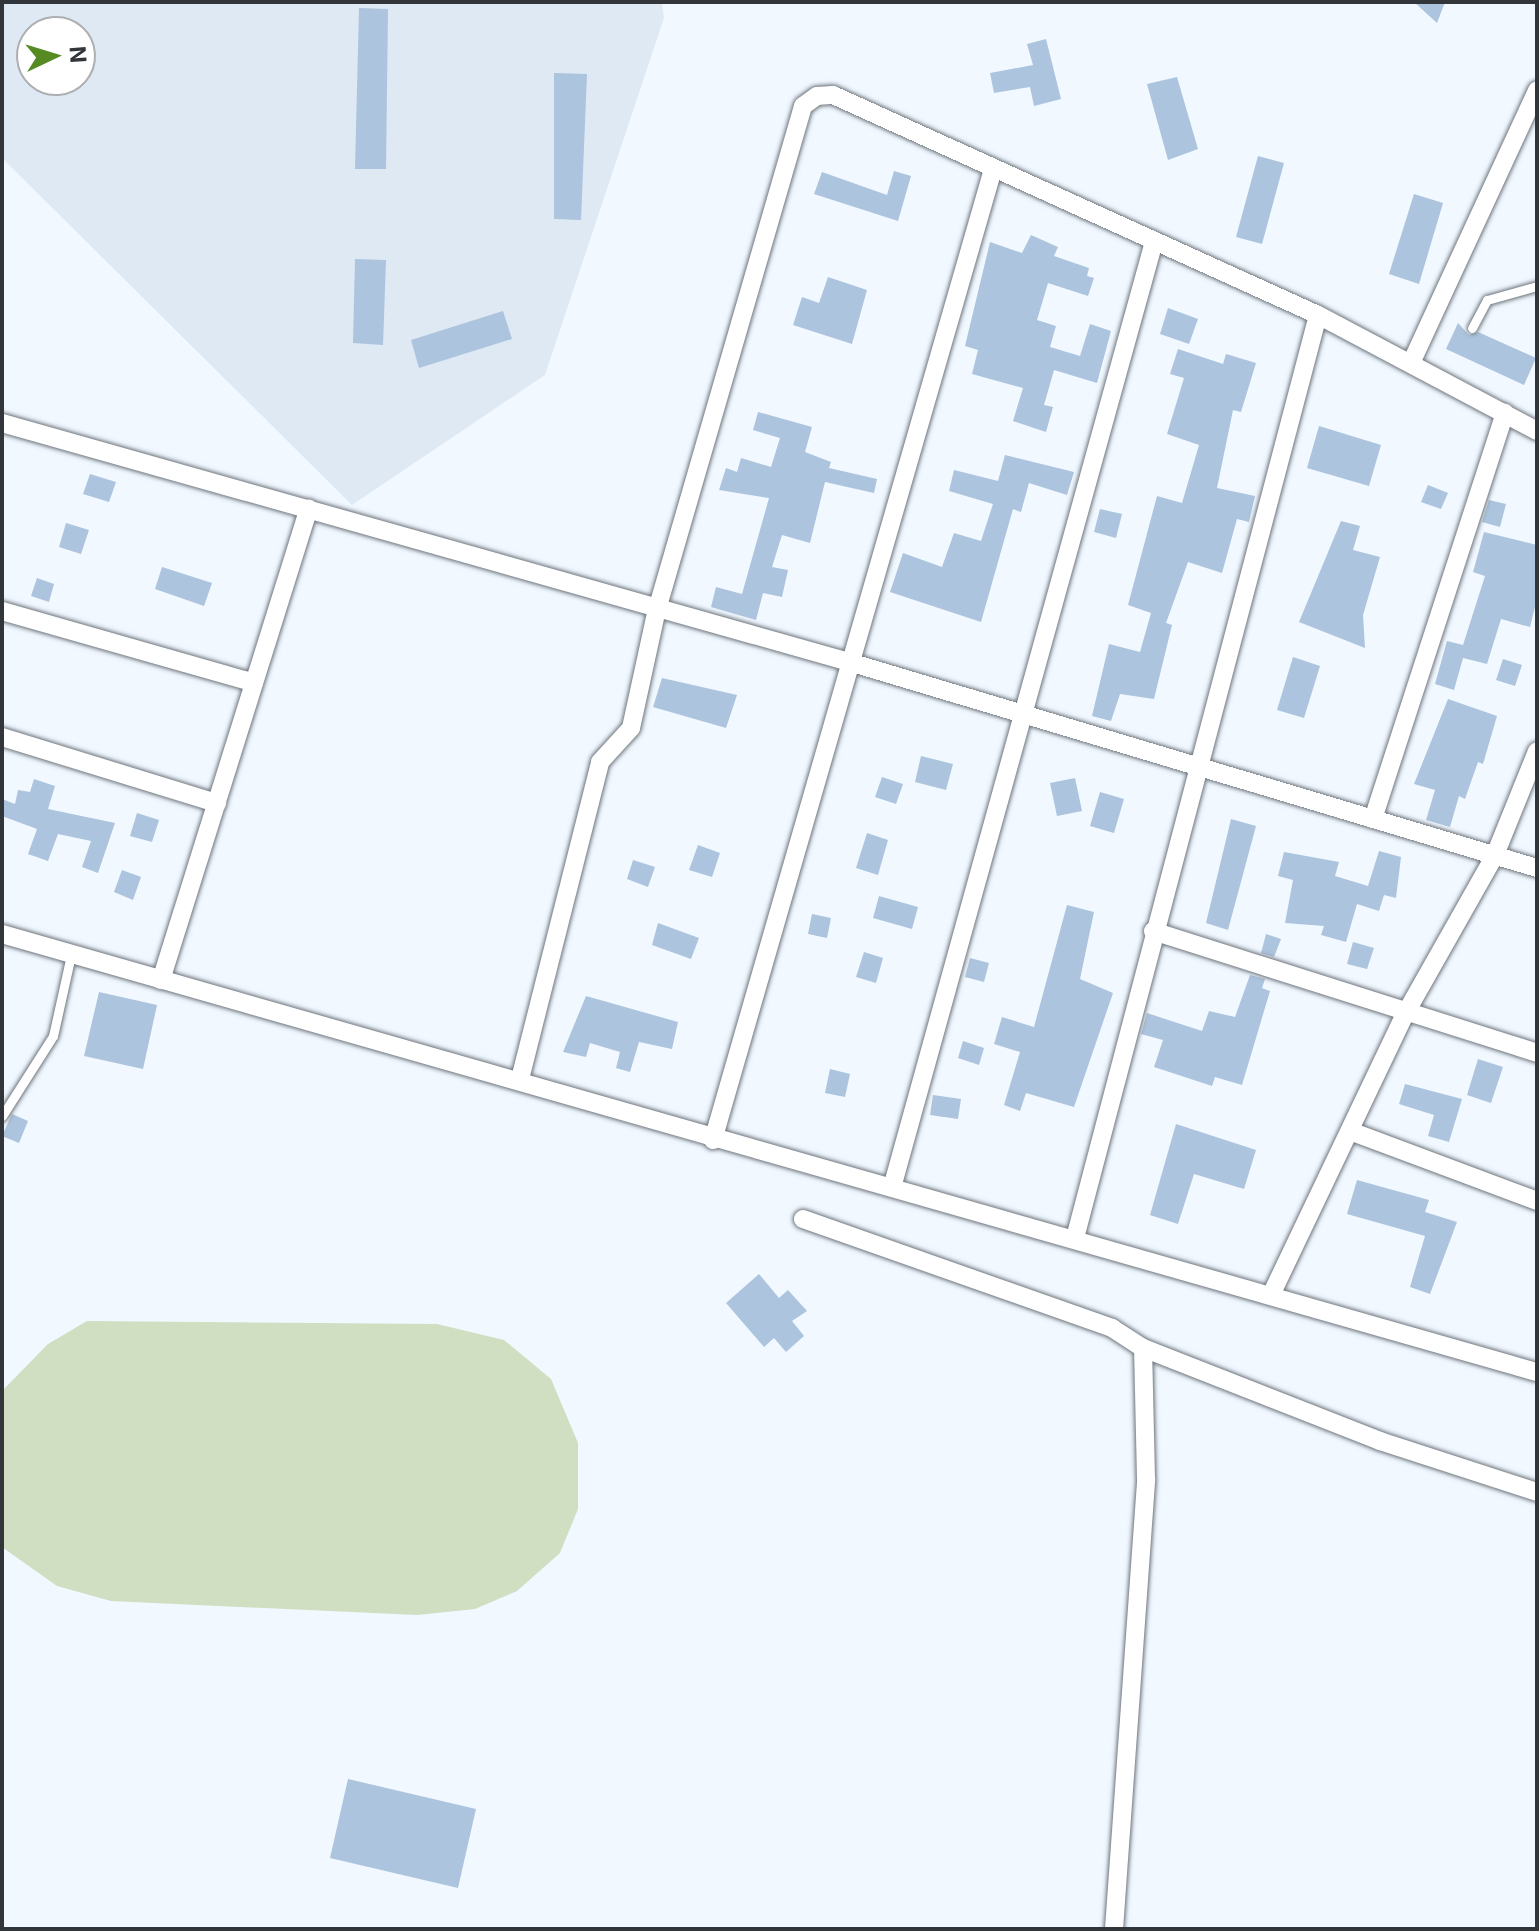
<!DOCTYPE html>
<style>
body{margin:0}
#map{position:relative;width:1539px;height:1931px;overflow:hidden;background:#f1f8ff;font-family:Inter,sans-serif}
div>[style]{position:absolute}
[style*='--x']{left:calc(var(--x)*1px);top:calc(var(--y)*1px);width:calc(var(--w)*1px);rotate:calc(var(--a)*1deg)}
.built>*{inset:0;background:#dee9f4}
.green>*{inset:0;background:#d0dec1}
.building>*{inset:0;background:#acc4dd}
.roads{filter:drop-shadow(0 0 2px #6e757d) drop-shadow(0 0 2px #6e757d)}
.lane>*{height:9px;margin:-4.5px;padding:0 4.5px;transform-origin:4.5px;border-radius:4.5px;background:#fff}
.street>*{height:18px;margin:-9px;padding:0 9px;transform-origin:9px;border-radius:9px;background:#fff}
span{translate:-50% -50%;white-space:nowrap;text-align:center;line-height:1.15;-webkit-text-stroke:7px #fff;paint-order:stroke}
.frame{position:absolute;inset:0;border:4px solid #323539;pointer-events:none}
.north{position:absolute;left:16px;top:16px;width:80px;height:80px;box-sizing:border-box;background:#fff;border:2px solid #adaeb0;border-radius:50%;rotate:86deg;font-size:22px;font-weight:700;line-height:32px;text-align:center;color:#323539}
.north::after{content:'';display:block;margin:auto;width:28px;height:36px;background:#568a23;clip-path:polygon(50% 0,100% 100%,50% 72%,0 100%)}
</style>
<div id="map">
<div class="built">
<i style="clip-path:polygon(evenodd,2px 2px,662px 2px,664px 18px,545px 375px,352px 505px,2px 158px,2px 2px,32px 32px,80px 32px,80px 80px,32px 80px,32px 32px)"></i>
</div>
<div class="green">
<i style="clip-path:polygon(87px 1321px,437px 1324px,504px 1340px,551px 1379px,578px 1443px,578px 1509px,560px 1553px,517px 1591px,475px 1609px,417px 1615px,111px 1601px,57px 1586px,2px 1547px,2px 1391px,48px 1344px)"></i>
</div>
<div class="building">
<i style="clip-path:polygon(1414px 2px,1445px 2px,1437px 23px)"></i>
<i style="clip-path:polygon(359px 8px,388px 9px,386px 169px,355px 169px)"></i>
<i style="clip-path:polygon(1046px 39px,1061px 99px,1034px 106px,1030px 87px,994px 93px,990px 73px,1033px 65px,1027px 44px)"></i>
<i style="clip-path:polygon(554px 73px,587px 74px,581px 220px,554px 219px)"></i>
<i style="clip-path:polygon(1177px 77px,1198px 149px,1168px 160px,1147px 84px)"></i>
<i style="clip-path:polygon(1258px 156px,1284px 163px,1262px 244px,1236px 237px)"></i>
<i style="clip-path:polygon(894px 171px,911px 176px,898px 221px,814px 194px,822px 172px,887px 195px)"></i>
<i style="clip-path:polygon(1414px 194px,1443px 203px,1419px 284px,1389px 274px)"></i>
<i style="clip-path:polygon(1031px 235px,1058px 247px,1054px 256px,1089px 268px,1087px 276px,1094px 278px,1088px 296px,1048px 283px,1037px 320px,1056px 326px,1050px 347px,1080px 356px,1090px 324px,1111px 331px,1097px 383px,1054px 370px,1044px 405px,1053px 407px,1046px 432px,1013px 421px,1023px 388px,972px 374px,978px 350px,965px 346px,990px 242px,1022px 253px)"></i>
<i style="clip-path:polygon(355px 259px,386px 260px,383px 345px,353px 343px)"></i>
<i style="clip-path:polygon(828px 277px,867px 290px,852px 344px,793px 325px,802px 297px,819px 303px)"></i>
<i style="clip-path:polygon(1168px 308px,1198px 319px,1189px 344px,1160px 334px)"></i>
<i style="clip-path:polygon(503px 311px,512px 339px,419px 368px,411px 340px)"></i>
<i style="clip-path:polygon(1458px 323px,1469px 335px,1478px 332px,1536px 358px,1524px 385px,1446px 349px)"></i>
<i style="clip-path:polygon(1178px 349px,1223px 364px,1226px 354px,1256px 363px,1241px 412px,1233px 410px,1217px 488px,1255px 496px,1249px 522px,1237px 519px,1222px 573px,1188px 562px,1166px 623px,1172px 625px,1154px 699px,1120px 694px,1111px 721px,1092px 716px,1109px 644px,1140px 652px,1151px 613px,1128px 605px,1157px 496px,1182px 503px,1199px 445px,1167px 434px,1184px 378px,1170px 374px)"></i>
<i style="clip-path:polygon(758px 412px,812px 427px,805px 452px,831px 462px,829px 468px,877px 479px,874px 493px,825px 482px,810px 543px,782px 535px,772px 567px,788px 570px,782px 597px,763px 593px,756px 620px,711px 607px,716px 587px,742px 594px,769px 498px,719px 490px,726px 468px,737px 472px,741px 458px,771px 467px,780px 438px,753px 430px)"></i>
<i style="clip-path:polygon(1319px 426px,1381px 445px,1369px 486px,1307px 468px)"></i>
<i style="clip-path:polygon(1005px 455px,1074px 472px,1067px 495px,1029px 483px,1021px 512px,1013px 509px,981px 622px,890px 592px,903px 553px,942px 567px,954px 533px,981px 541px,993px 504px,949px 491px,954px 470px,998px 481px)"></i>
<i style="clip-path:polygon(90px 474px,116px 482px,109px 502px,83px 494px)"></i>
<i style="clip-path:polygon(1428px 485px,1448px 493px,1441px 509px,1421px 502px)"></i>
<i style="clip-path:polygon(1489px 500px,1506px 504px,1500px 527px,1482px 522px)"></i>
<i style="clip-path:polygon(1100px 509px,1122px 514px,1116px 538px,1094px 532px)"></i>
<i style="clip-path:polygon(1341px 521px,1360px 526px,1353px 550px,1380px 557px,1363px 615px,1365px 648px,1299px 622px)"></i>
<i style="clip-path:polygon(66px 523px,89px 530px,81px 554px,59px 547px)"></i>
<i style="clip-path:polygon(1484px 532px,1537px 545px,1537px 599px,1530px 627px,1501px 619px,1487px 664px,1463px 658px,1454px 690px,1435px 684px,1447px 641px,1463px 645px,1485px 576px,1473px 572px)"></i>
<i style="clip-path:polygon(162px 567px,212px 583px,204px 606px,155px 589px)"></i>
<i style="clip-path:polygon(37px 578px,54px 584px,49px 602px,31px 596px)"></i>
<i style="clip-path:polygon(1293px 657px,1320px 666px,1304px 718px,1277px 710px)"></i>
<i style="clip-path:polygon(1503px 659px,1522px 665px,1515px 686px,1496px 680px)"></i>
<i style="clip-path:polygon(662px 678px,737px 695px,726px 728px,653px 707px)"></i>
<i style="clip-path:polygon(1448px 699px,1497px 716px,1483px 764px,1478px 762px,1465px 799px,1459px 796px,1450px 827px,1426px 820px,1435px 790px,1414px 784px)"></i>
<i style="clip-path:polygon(921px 756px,953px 764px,946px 790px,915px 782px)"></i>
<i style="clip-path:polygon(882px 777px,903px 784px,896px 804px,875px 797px)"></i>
<i style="clip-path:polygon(1075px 778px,1082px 811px,1057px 816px,1050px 783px)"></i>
<i style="clip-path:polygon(34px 779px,55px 786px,48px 809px,115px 823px,98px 873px,82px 867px,91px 841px,58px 834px,48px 861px,28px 854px,37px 829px,2px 816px,2px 799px,15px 804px,18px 790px,30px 792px)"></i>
<i style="clip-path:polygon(1100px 792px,1124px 799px,1114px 833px,1090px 826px)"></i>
<i style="clip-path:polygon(137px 813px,159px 820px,152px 842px,130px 836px)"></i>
<i style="clip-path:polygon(1231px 819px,1256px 826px,1228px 930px,1206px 923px)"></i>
<i style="clip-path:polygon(867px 833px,888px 840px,878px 875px,856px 868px)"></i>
<i style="clip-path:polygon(698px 845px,720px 853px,712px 877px,689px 870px)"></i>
<i style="clip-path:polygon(1379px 851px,1401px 857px,1396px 898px,1384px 895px,1379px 911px,1357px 904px,1346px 942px,1321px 935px,1324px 926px,1285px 923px,1293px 880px,1278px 876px,1284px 852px,1339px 862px,1335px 876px,1368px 886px)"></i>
<i style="clip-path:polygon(633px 860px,655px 867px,648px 887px,627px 879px)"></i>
<i style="clip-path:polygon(122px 870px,141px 877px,133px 900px,114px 892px)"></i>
<i style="clip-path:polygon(879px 896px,918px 907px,912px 929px,873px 918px)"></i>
<i style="clip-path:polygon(1067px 905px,1094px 912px,1080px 979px,1113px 993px,1074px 1107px,1026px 1093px,1020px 1111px,1004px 1105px,1020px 1052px,994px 1044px,1002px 1017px,1034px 1027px)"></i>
<i style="clip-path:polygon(812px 914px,831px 918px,827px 938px,808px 934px)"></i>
<i style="clip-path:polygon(658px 923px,699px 938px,691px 959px,652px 945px)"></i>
<i style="clip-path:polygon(1266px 934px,1281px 939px,1274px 957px,1261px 953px)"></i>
<i style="clip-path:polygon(1353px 942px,1374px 948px,1367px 969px,1347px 964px)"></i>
<i style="clip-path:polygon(864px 952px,883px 958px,876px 983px,856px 977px)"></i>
<i style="clip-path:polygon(970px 958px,989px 963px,984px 982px,965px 977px)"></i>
<i style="clip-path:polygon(1250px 975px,1265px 979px,1262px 988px,1270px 991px,1242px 1085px,1215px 1077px,1212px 1086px,1154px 1067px,1163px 1040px,1141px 1034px,1147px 1013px,1202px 1031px,1209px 1011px,1235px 1017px)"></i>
<i style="clip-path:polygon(99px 992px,157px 1005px,143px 1069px,84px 1056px)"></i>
<i style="clip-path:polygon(586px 996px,678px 1022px,672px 1049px,639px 1042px,630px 1072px,616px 1068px,620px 1052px,590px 1043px,586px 1057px,563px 1052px)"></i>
<i style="clip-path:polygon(963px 1041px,984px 1048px,979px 1065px,958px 1058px)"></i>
<i style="clip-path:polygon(1478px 1059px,1503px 1067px,1491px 1103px,1467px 1095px)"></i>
<i style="clip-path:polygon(830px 1069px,850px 1074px,845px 1097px,825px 1093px)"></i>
<i style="clip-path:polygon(1405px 1084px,1462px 1099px,1449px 1142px,1428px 1136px,1434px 1115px,1399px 1104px)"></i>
<i style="clip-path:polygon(933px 1095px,961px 1099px,958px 1119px,930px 1115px)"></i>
<i style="clip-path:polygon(12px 1114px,28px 1121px,19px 1143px,2px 1136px)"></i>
<i style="clip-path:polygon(1176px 1124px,1256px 1150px,1244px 1189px,1194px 1174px,1178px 1224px,1150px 1215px)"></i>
<i style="clip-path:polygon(1357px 1180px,1429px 1200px,1425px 1212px,1457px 1222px,1430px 1294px,1410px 1287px,1425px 1236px,1347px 1214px)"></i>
<i style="clip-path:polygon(759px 1274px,779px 1298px,788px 1290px,807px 1311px,792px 1321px,804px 1336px,786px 1352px,774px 1338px,764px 1347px,726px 1303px)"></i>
<i style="clip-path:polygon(348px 1779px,476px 1809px,458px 1888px,330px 1858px)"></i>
</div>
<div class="roads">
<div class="lane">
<i style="--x:1472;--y:328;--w:32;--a:-62"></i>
<i style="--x:1487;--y:300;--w:52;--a:-15.6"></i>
<i style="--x:2;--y:1116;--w:95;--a:-57.5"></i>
<i style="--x:53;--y:1036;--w:83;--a:-77.5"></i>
</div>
<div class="street">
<i style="--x:1412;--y:361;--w:298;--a:-65.2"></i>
<i style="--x:2;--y:423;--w:877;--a:15.75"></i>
<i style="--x:846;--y:661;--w:721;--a:16.68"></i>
<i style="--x:2;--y:611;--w:262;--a:15.9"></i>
<i style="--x:2;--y:737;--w:225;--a:17.1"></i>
<i style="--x:1373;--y:819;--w:427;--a:-72"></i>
<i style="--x:1153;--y:931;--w:403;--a:17.6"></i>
<i style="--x:2;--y:934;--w:1596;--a:15.93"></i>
<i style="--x:161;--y:980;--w:494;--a:-72.6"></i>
<i style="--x:520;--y:1079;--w:327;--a:-75.8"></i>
<i style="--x:600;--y:762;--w:46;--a:-47.6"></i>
<i style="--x:631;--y:728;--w:118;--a:-77.7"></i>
<i style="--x:656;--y:613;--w:528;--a:-73.83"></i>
<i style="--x:803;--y:106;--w:17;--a:-36"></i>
<i style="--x:817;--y:96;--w:16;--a:-4"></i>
<i style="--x:833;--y:95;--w:533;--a:24.4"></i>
<i style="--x:1318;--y:315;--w:248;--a:27.9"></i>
<i style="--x:1350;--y:1131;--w:200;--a:20.5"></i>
<i style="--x:713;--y:1140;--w:1011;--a:-73.91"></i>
<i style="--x:893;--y:1184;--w:974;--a:-74.52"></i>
<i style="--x:803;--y:1219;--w:328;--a:19.4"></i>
<i style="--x:1112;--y:1328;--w:37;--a:33"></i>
<i style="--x:1143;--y:1348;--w:255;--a:21.4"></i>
<i style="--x:1380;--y:1441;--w:165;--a:18"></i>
<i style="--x:1075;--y:1238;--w:954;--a:-75.25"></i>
<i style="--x:1271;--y:1295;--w:309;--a:-64.5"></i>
<i style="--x:1404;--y:1016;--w:185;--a:-60.5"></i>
<i style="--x:1495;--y:855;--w:112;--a:-68"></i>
<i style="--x:1114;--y:1929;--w:451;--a:-85.9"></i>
<i style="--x:1146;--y:1479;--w:131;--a:-91.3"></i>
</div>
</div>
<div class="frame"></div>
<div class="north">N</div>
</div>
